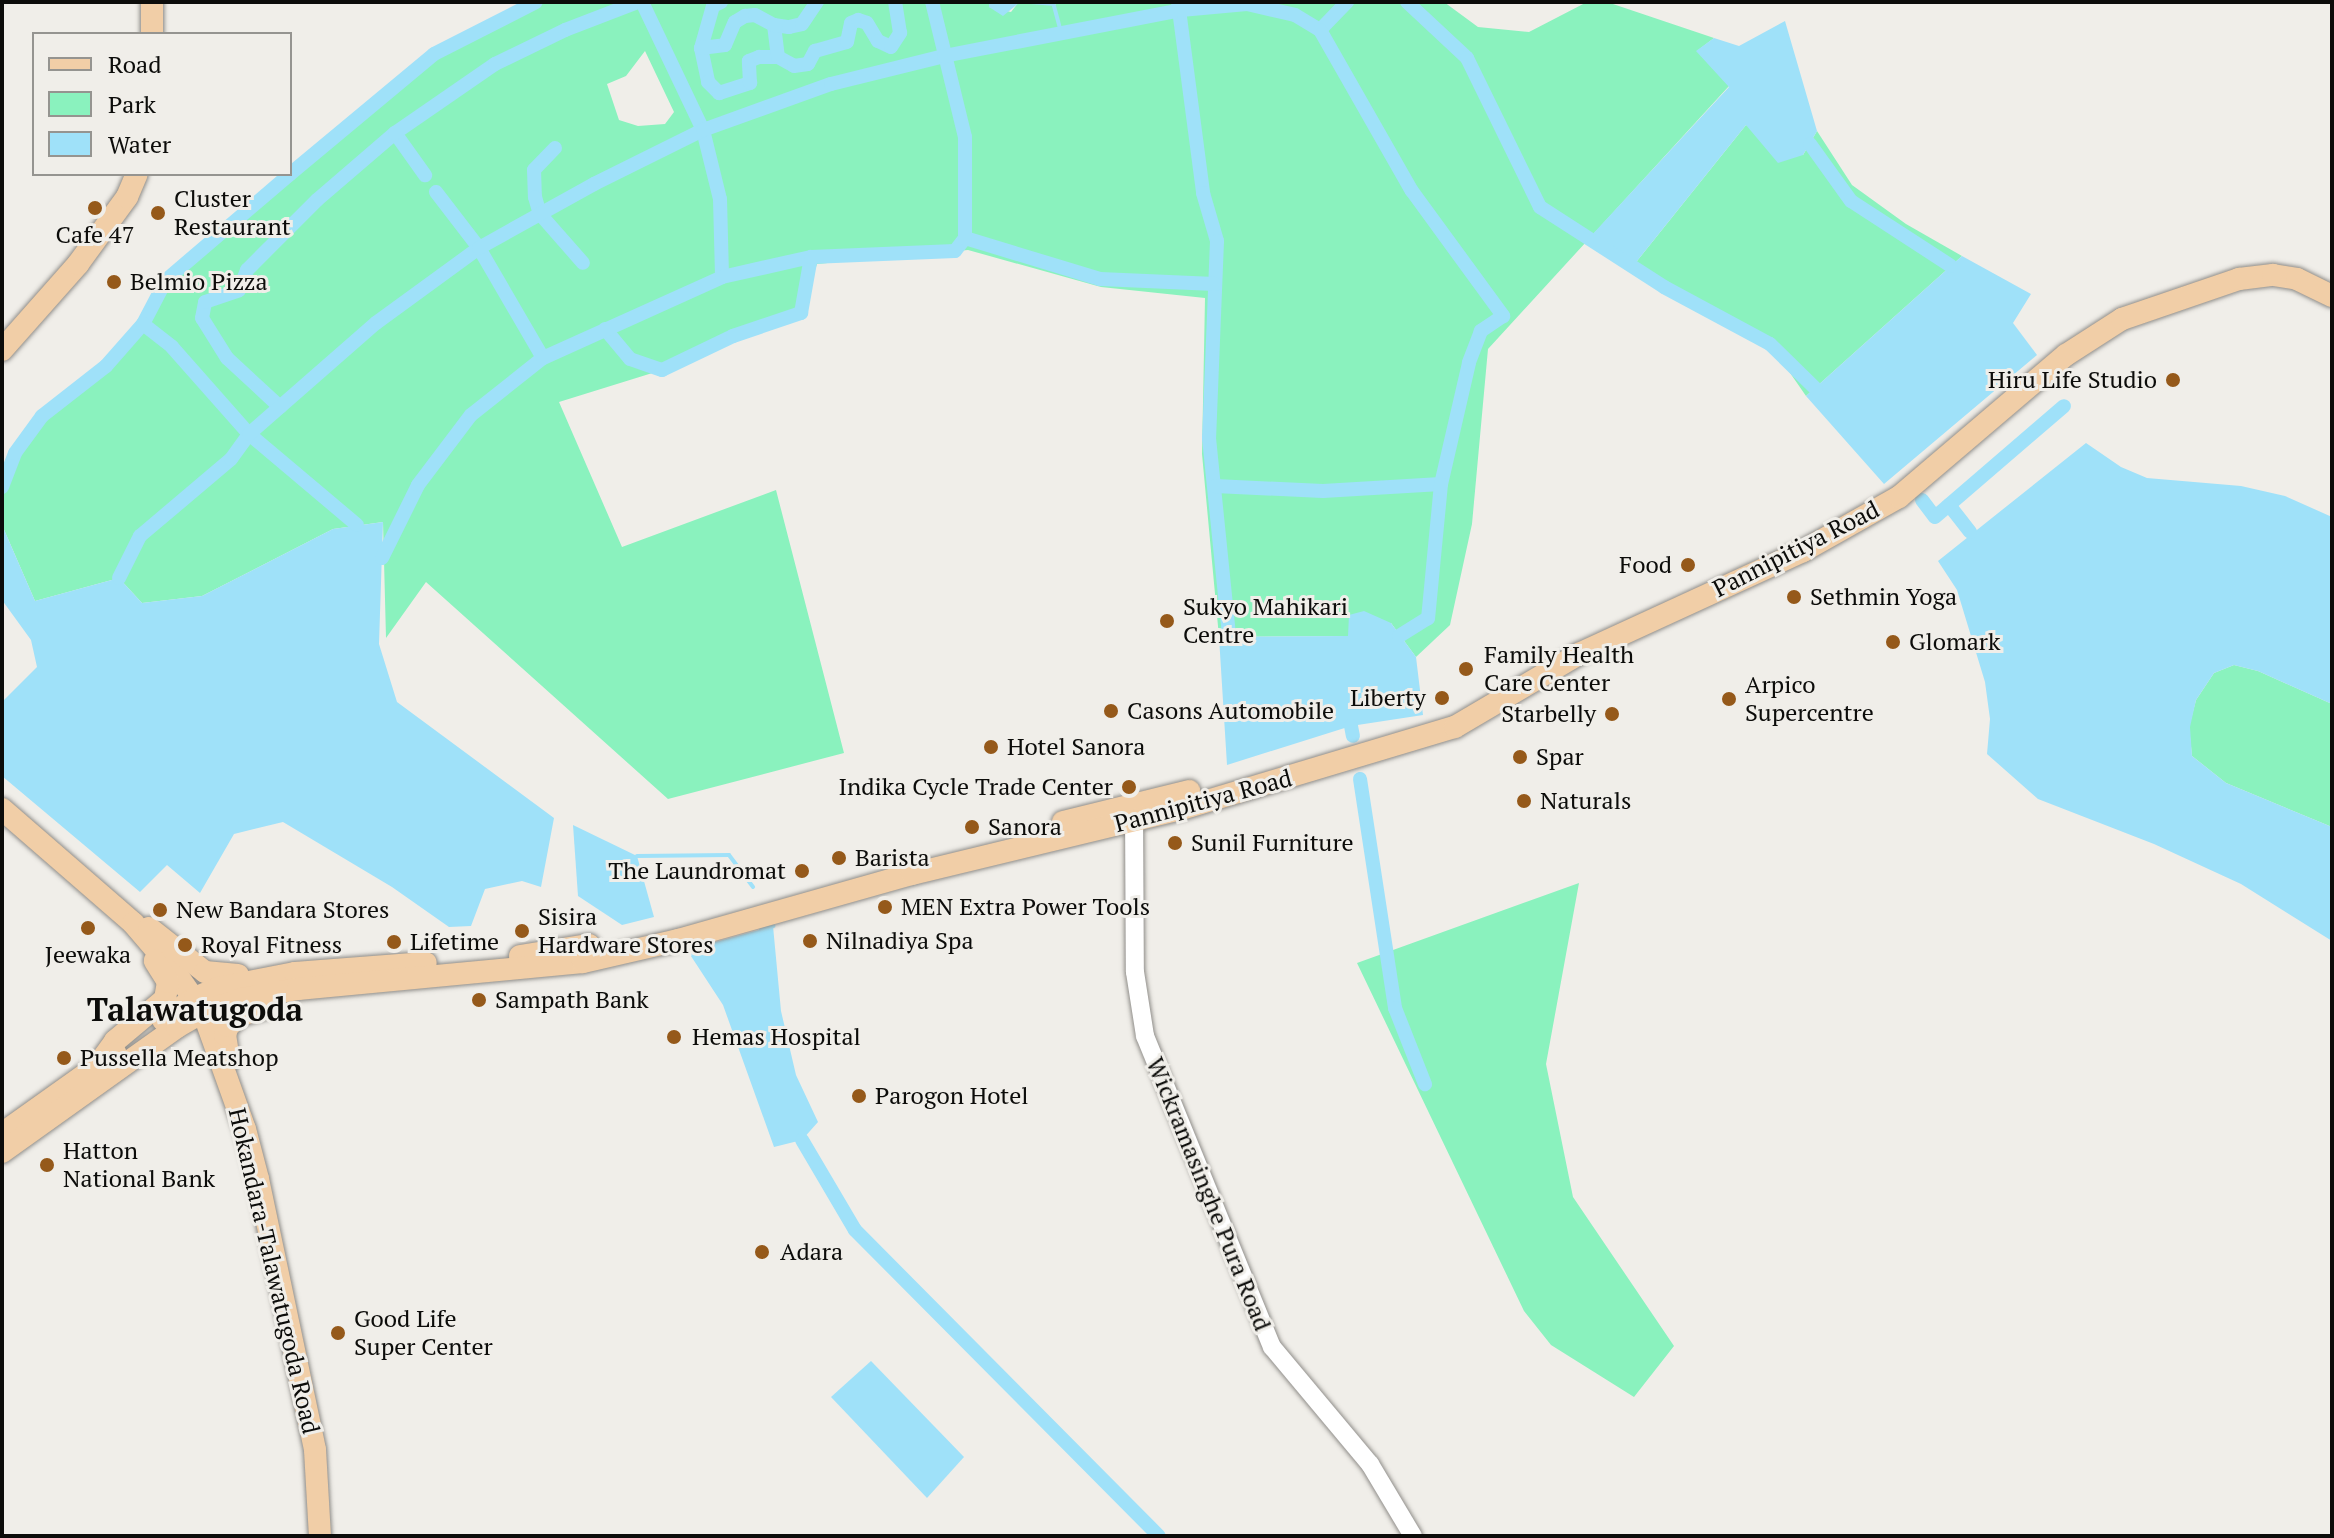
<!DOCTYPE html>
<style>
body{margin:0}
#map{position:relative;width:2334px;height:1538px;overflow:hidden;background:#f0eee9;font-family:"PT Serif",serif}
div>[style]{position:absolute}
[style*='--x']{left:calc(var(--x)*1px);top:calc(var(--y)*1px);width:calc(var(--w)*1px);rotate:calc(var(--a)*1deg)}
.green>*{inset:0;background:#8af2be}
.water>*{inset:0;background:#9fe1f9}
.stream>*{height:4px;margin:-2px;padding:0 2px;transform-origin:2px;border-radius:2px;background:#9fe1f9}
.canal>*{height:14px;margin:-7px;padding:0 7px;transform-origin:7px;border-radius:7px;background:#9fe1f9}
.roads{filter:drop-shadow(0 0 2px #908e8a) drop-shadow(0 0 2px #908e8a)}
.minor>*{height:18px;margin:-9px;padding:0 9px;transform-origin:9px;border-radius:9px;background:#fff}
.major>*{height:22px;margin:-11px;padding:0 11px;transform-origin:11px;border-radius:11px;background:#f1cea7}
.dots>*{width:22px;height:22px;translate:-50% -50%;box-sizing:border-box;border:4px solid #f0eee9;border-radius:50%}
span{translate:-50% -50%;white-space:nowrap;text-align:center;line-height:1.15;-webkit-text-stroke:6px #f0eee9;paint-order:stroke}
.poi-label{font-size:24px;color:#0c0c0a}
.left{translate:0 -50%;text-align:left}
.right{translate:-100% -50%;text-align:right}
.street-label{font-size:24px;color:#0c0c0a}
.district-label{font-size:32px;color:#0c0c0a;font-weight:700}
.frame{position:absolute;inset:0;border:4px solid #0c0c0a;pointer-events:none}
.legend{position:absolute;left:32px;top:32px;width:260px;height:144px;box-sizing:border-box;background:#f0eee9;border:2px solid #959490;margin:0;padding:10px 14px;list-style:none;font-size:24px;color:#0c0c0a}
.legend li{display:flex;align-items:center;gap:16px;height:40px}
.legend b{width:40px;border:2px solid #959490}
</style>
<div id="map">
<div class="green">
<i style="clip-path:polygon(evenodd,536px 2px,989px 2px,989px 7px,1011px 12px,1018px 3px,1043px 2px,1054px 6px,1058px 2px,1444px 2px,1478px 27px,1529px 32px,1587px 2px,1607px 2px,1714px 38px,1697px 51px,1729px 86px,1488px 349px,1472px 524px,1450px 625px,1416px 657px,1391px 623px,1349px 636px,1219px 637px,1202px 454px,1205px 298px,1101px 287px,968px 250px,817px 264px,801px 313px,733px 336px,662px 370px,559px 402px,622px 547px,776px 490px,844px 753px,668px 799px,426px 582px,386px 638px,383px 522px,333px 529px,202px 596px,142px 603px,119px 578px,35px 601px,2px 525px,2px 487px,15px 453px,42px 416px,106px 366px,143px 324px,166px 280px,434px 54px,536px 2px,645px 51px,674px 112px,665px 124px,638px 126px,619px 120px,607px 84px,626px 76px,645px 51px)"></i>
<i style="clip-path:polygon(1746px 125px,1803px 155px,1817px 131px,1852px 185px,1906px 224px,1962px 256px,1806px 396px,1770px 344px,1664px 287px,1633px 266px)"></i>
<i style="clip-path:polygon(2234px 665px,2258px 671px,2332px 704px,2332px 827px,2226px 783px,2192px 756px,2189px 727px,2196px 700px,2214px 673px)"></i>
<i style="clip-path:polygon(1579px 883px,1546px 1064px,1573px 1197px,1674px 1346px,1634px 1397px,1551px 1345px,1524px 1311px,1357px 963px)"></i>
</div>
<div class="water">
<i style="clip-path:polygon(989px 2px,1058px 2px,1054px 6px,1019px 3px,1003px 16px,989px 7px)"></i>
<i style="clip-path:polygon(1785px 21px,1817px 131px,1803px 155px,1778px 163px,1746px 125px,1633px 266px,1590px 237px,1729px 87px,1696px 51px,1714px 38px,1739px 46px)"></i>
<i style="clip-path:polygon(1962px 256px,2031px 294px,2013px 323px,2037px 355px,1884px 484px,1806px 396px)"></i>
<i style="clip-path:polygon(2086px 443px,2121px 467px,2147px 478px,2241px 486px,2285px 496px,2332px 517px,2332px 704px,2258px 671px,2234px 665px,2214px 673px,2196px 700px,2190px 727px,2192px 756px,2226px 783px,2332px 827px,2332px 941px,2241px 884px,2154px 844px,2038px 799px,1987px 754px,1990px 719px,1985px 682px,1957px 590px,1938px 561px)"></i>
<i style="clip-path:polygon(383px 522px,379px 644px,397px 702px,554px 818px,541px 887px,522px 881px,485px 889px,471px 926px,449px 927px,392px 887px,283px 822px,234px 834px,200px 893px,167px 865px,140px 892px,2px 776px,2px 702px,37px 667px,31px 640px,2px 600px,2px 525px,35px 601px,119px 578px,142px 603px,202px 596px,333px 529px)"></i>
<i style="clip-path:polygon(1364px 611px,1391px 623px,1416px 657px,1423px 715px,1351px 726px,1227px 765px,1219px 637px,1348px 636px,1349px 615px)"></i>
<i style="clip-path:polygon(573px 825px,637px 856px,654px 917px,622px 925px,578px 896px)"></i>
<i style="clip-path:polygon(773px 926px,781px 1011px,796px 1075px,818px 1122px,802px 1140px,774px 1147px,723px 1005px,687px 950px)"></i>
<i style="clip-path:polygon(871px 1361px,964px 1457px,927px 1498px,831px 1397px)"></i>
</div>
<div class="stream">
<i style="--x:1054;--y:6;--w:28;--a:75"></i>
<i style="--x:637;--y:856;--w:92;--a:-0.6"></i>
<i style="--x:729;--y:855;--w:40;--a:53"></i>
<i style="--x:761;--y:930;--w:13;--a:-18"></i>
</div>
<div class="canal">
<i style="--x:642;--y:2;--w:142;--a:64.5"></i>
<i style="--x:703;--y:130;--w:71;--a:76.2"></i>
<i style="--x:720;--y:199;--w:78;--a:88.5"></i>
<i style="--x:721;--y:2;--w:9;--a:153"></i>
<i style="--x:713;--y:6;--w:44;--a:105.9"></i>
<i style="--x:701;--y:48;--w:35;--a:78"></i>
<i style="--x:708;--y:82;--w:16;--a:45"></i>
<i style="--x:719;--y:93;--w:33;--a:-18"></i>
<i style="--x:750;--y:83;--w:22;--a:-93"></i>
<i style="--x:749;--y:61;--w:11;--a:-22"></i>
<i style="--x:759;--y:57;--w:19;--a:0"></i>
<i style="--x:778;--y:57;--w:18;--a:29"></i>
<i style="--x:794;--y:66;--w:14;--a:-8"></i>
<i style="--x:808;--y:64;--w:15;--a:-62"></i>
<i style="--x:815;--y:51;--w:33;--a:-16"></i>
<i style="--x:847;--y:42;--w:19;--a:-78"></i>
<i style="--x:851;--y:23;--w:8;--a:-23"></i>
<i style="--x:858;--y:20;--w:9;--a:18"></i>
<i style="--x:867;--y:23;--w:21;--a:59"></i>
<i style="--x:878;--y:41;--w:14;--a:25"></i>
<i style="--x:891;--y:47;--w:17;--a:-57"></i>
<i style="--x:900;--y:33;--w:31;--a:-99"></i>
<i style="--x:1178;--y:2;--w:193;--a:82.5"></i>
<i style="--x:1203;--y:193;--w:50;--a:73.7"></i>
<i style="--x:1217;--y:241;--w:197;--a:92.3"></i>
<i style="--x:1209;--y:438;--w:199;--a:84.2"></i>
<i style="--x:1407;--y:2;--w:82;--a:43"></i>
<i style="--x:1467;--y:58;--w:166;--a:63.9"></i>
<i style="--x:1540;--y:207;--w:148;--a:32.8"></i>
<i style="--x:1664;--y:287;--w:120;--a:28.3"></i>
<i style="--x:1770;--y:344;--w:64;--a:44.4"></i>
<i style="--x:774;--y:25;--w:32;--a:83"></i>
<i style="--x:1320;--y:30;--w:39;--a:-46"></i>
<i style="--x:701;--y:48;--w:24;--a:-7"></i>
<i style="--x:725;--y:45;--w:25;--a:-67"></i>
<i style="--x:735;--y:22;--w:12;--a:-31"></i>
<i style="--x:745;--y:16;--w:10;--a:-6"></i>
<i style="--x:755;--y:15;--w:21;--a:28"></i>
<i style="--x:774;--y:25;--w:15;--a:8"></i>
<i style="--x:789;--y:27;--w:13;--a:-13"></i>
<i style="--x:802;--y:24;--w:27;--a:-56"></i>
<i style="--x:395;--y:133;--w:52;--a:54.5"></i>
<i style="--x:1810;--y:144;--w:70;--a:54.3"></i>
<i style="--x:1851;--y:201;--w:119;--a:33"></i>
<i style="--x:555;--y:148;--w:30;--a:134"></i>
<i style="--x:534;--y:170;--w:27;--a:88"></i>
<i style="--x:535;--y:197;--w:18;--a:74"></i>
<i style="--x:540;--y:214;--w:65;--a:48.7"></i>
<i style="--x:290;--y:174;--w:187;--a:-39.8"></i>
<i style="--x:434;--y:54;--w:114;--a:-27"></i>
<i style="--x:436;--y:192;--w:71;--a:52.5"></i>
<i style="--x:479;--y:248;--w:127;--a:59.8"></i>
<i style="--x:965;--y:238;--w:141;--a:16.9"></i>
<i style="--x:1100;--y:279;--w:115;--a:2.5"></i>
<i style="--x:143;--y:324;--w:50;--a:-62.4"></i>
<i style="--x:166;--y:280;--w:163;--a:-40.5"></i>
<i style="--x:605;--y:329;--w:39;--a:50"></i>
<i style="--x:630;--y:359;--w:34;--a:19"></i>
<i style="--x:662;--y:370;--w:79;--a:-25.6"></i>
<i style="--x:733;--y:336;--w:72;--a:-18.7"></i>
<i style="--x:801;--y:313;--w:57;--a:-79.9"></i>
<i style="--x:280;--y:407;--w:72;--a:-137.2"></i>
<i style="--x:227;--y:358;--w:47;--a:-122"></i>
<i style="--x:202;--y:318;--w:16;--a:-79"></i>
<i style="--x:205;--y:302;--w:36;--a:-19"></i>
<i style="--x:239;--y:290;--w:22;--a:-68"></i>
<i style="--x:247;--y:270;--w:99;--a:-45"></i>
<i style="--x:317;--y:200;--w:103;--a:-40.7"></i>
<i style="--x:395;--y:133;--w:121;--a:-34.6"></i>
<i style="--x:495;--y:64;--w:78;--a:-25.9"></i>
<i style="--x:565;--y:30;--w:78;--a:-21"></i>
<i style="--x:1215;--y:486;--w:108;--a:2.7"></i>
<i style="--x:1323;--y:491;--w:118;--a:-3.4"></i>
<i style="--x:2;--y:487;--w:36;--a:-69"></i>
<i style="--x:15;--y:453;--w:46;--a:-53.9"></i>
<i style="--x:42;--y:416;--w:81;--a:-38"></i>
<i style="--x:106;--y:366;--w:56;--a:-48.6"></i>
<i style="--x:143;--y:324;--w:37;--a:38"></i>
<i style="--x:172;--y:347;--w:116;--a:48.5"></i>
<i style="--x:249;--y:434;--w:141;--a:40.1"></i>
<i style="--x:1922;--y:500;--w:21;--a:53"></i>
<i style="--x:1935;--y:517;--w:170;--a:-40.7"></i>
<i style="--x:1949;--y:505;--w:34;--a:52"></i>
<i style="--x:382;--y:558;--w:81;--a:-63.7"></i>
<i style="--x:418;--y:485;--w:88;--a:-52.9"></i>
<i style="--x:471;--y:415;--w:92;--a:-38.4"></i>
<i style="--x:543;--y:358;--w:196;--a:-24.3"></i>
<i style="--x:722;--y:277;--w:91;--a:-12.7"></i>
<i style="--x:811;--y:257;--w:144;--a:-2.4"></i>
<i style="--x:955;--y:251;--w:16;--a:-52"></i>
<i style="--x:965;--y:238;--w:101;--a:-90"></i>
<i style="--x:965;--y:137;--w:139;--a:-103.7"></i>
<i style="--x:119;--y:578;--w:47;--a:-63.4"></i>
<i style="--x:140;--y:536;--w:119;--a:-40.2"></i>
<i style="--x:231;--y:459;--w:31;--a:-54"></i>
<i style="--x:249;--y:434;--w:169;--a:-41.2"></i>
<i style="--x:376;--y:323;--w:127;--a:-36.1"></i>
<i style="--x:479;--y:248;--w:132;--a:-29.1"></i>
<i style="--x:594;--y:184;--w:122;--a:-26.4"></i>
<i style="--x:703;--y:130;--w:136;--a:-19.8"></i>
<i style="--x:831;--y:84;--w:116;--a:-13.9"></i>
<i style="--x:944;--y:56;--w:241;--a:-11"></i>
<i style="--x:1181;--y:10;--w:66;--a:-5.2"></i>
<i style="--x:1247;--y:4;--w:49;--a:12.9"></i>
<i style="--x:1295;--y:15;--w:29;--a:31"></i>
<i style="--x:1320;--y:30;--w:185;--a:60.3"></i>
<i style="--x:1412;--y:191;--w:155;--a:53.9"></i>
<i style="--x:1503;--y:316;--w:27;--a:146"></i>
<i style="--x:1481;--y:331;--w:34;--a:111"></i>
<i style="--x:1469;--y:363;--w:124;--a:103"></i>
<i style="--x:1441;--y:484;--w:135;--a:95.5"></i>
<i style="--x:1428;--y:618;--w:34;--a:148"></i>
<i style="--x:1351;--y:726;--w:10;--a:79"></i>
<i style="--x:1360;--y:779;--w:232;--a:81.3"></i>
<i style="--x:1395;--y:1008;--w:82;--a:68.5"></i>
<i style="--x:802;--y:1140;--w:104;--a:59.5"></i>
<i style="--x:855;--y:1230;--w:431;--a:45.2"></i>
</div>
<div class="roads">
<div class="minor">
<i style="--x:1134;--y:808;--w:164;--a:89.7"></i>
<i style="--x:1135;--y:972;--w:65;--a:81.1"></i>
<i style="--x:1145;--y:1036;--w:336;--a:67.8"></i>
<i style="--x:1272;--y:1347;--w:153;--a:50.1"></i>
<i style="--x:1370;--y:1464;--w:84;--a:59.2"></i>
</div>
<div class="major">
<i style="--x:152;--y:34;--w:32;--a:-90"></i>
<i style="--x:2;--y:350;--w:115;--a:-48.5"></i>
<i style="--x:78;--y:264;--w:83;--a:-53.8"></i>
<i style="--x:127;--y:197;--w:25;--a:-67"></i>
<i style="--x:2;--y:809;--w:174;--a:41"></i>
<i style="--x:133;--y:923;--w:65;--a:49.4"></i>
<i style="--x:175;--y:972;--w:49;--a:55"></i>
<i style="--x:203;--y:1012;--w:124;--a:70.3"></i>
<i style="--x:245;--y:1129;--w:52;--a:75.4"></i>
<i style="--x:258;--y:1179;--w:277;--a:78.1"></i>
<i style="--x:315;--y:1450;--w:86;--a:86.7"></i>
<i style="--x:1063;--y:822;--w:130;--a:-13.8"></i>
<i style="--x:149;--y:928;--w:71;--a:38.2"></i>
<i style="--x:205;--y:972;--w:33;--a:5"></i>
<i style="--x:520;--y:956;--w:70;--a:-9.1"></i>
<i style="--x:163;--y:1020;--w:39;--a:-35"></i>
<i style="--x:195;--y:998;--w:25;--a:-23"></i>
<i style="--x:218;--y:988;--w:78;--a:-11"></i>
<i style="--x:295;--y:973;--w:131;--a:-4.4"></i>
<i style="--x:229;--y:1060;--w:25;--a:-99"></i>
<i style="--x:225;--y:1035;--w:9;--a:-72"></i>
<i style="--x:228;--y:1026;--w:19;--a:-39"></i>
<i style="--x:243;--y:1014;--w:27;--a:-15"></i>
<i style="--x:100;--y:1062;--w:26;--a:-54"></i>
<i style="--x:115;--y:1041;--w:65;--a:-40"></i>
<i style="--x:165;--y:999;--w:17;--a:-80"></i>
<i style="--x:168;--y:982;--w:25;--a:-122"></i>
<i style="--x:3;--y:1133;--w:138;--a:-35.5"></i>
<i style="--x:2;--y:1152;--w:215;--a:-35.5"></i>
<i style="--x:177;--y:1027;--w:30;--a:-30"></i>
<i style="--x:203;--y:1012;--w:40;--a:-18.9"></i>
<i style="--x:241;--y:999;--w:58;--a:-10"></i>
<i style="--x:298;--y:989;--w:286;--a:-5.4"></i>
<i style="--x:583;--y:962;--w:98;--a:-13"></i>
<i style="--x:678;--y:940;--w:243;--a:-15.8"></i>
<i style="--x:912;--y:874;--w:277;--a:-13.6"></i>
<i style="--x:1181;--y:809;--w:286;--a:-16.7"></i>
<i style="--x:1455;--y:727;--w:144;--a:-30.5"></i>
<i style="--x:1579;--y:654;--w:247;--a:-24.7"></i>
<i style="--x:1803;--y:551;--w:110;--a:-29.4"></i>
<i style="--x:1899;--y:497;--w:219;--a:-40.4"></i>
<i style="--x:2066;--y:355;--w:67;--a:-32.7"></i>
<i style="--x:2122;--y:319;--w:124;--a:-18.9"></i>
<i style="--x:2239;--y:279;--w:34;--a:-7"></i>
<i style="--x:2273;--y:275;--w:24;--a:9"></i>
<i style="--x:2297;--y:279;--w:39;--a:26"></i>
</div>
</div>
<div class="dots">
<i style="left:95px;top:208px;background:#95591a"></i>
<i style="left:158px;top:213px;background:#95591a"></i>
<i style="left:114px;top:282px;background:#95591a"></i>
<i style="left:2173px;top:380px;background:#95591a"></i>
<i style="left:1688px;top:565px;background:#95591a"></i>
<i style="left:1794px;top:597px;background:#95591a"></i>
<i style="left:1167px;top:621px;background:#95591a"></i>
<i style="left:1893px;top:642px;background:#95591a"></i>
<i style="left:1466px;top:669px;background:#95591a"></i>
<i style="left:1442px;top:698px;background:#95591a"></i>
<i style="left:1729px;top:699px;background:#95591a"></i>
<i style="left:1111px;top:711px;background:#95591a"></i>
<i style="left:1612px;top:714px;background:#95591a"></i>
<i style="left:991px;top:747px;background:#95591a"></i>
<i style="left:1520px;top:757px;background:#95591a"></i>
<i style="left:1129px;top:787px;background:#95591a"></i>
<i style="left:1524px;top:801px;background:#95591a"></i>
<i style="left:972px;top:827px;background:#95591a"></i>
<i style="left:1175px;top:843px;background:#95591a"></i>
<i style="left:839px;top:858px;background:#95591a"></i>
<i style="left:802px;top:871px;background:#95591a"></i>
<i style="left:885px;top:907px;background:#95591a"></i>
<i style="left:160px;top:910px;background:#95591a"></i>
<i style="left:88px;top:928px;background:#95591a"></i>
<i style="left:522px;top:931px;background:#95591a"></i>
<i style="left:810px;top:941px;background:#95591a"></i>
<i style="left:394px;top:942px;background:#95591a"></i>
<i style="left:185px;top:945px;background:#95591a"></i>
<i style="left:479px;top:1000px;background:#95591a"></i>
<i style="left:674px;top:1037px;background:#95591a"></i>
<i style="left:64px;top:1058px;background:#95591a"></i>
<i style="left:859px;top:1096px;background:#95591a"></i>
<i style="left:47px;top:1165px;background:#95591a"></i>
<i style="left:762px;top:1252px;background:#95591a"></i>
<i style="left:338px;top:1333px;background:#95591a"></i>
</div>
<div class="poi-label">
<span class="left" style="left:174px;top:213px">Cluster<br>Restaurant</span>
<span style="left:95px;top:235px">Cafe 47</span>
<span class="left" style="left:130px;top:282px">Belmio Pizza</span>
<span class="right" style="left:2157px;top:380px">Hiru Life Studio</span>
<span class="right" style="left:1672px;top:565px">Food</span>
<span class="left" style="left:1810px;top:597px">Sethmin Yoga</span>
<span class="left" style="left:1183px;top:621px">Sukyo Mahikari<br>Centre</span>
<span class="left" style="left:1909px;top:642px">Glomark</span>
<span class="left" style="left:1484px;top:669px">Family Health<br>Care Center</span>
<span class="left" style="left:1745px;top:699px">Arpico<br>Supercentre</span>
<span class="right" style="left:1426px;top:698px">Liberty</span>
<span class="left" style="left:1127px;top:711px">Casons Automobile</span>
<span class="right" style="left:1596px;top:714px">Starbelly</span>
<span class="left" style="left:1007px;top:747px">Hotel Sanora</span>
<span class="left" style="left:1536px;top:757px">Spar</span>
<span class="right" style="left:1113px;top:787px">Indika Cycle Trade Center</span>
<span class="left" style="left:1540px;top:801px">Naturals</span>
<span class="left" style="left:988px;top:827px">Sanora</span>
<span class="left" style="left:1191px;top:843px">Sunil Furniture</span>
<span class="left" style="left:855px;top:858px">Barista</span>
<span class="right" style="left:786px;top:871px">The Laundromat</span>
<span class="left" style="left:901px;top:907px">MEN Extra Power Tools</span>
<span class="left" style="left:176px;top:910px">New Bandara Stores</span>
<span class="left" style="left:538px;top:931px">Sisira<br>Hardware Stores</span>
<span class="left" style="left:826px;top:941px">Nilnadiya Spa</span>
<span class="left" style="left:410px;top:942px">Lifetime</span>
<span class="left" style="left:201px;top:945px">Royal Fitness</span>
<span style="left:88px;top:955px">Jeewaka</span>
<span class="left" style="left:495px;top:1000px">Sampath Bank</span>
<span class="left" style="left:692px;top:1037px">Hemas Hospital</span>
<span class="left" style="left:80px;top:1058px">Pussella Meatshop</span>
<span class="left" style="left:875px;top:1096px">Parogon Hotel</span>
<span class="left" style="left:63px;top:1165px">Hatton<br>National Bank</span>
<span class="left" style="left:780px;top:1252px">Adara</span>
<span class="left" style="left:354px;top:1333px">Good Life<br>Super Center</span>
</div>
<div class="street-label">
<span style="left:1796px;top:549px;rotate:-27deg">Pannipitiya Road</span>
<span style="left:1203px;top:801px;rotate:-15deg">Pannipitiya Road</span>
<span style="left:1209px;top:1194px;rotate:68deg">Wickramasinghe Pura Road</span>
<span style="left:274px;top:1271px;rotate:77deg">Hokandara-Talawatugoda Road</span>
</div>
<div class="district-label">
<span style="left:195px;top:1009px">Talawatugoda</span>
</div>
<div class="frame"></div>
<ul class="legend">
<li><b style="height:10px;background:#f1cea7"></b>Road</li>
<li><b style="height:22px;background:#8af2be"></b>Park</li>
<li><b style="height:22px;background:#9fe1f9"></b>Water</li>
</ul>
</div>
